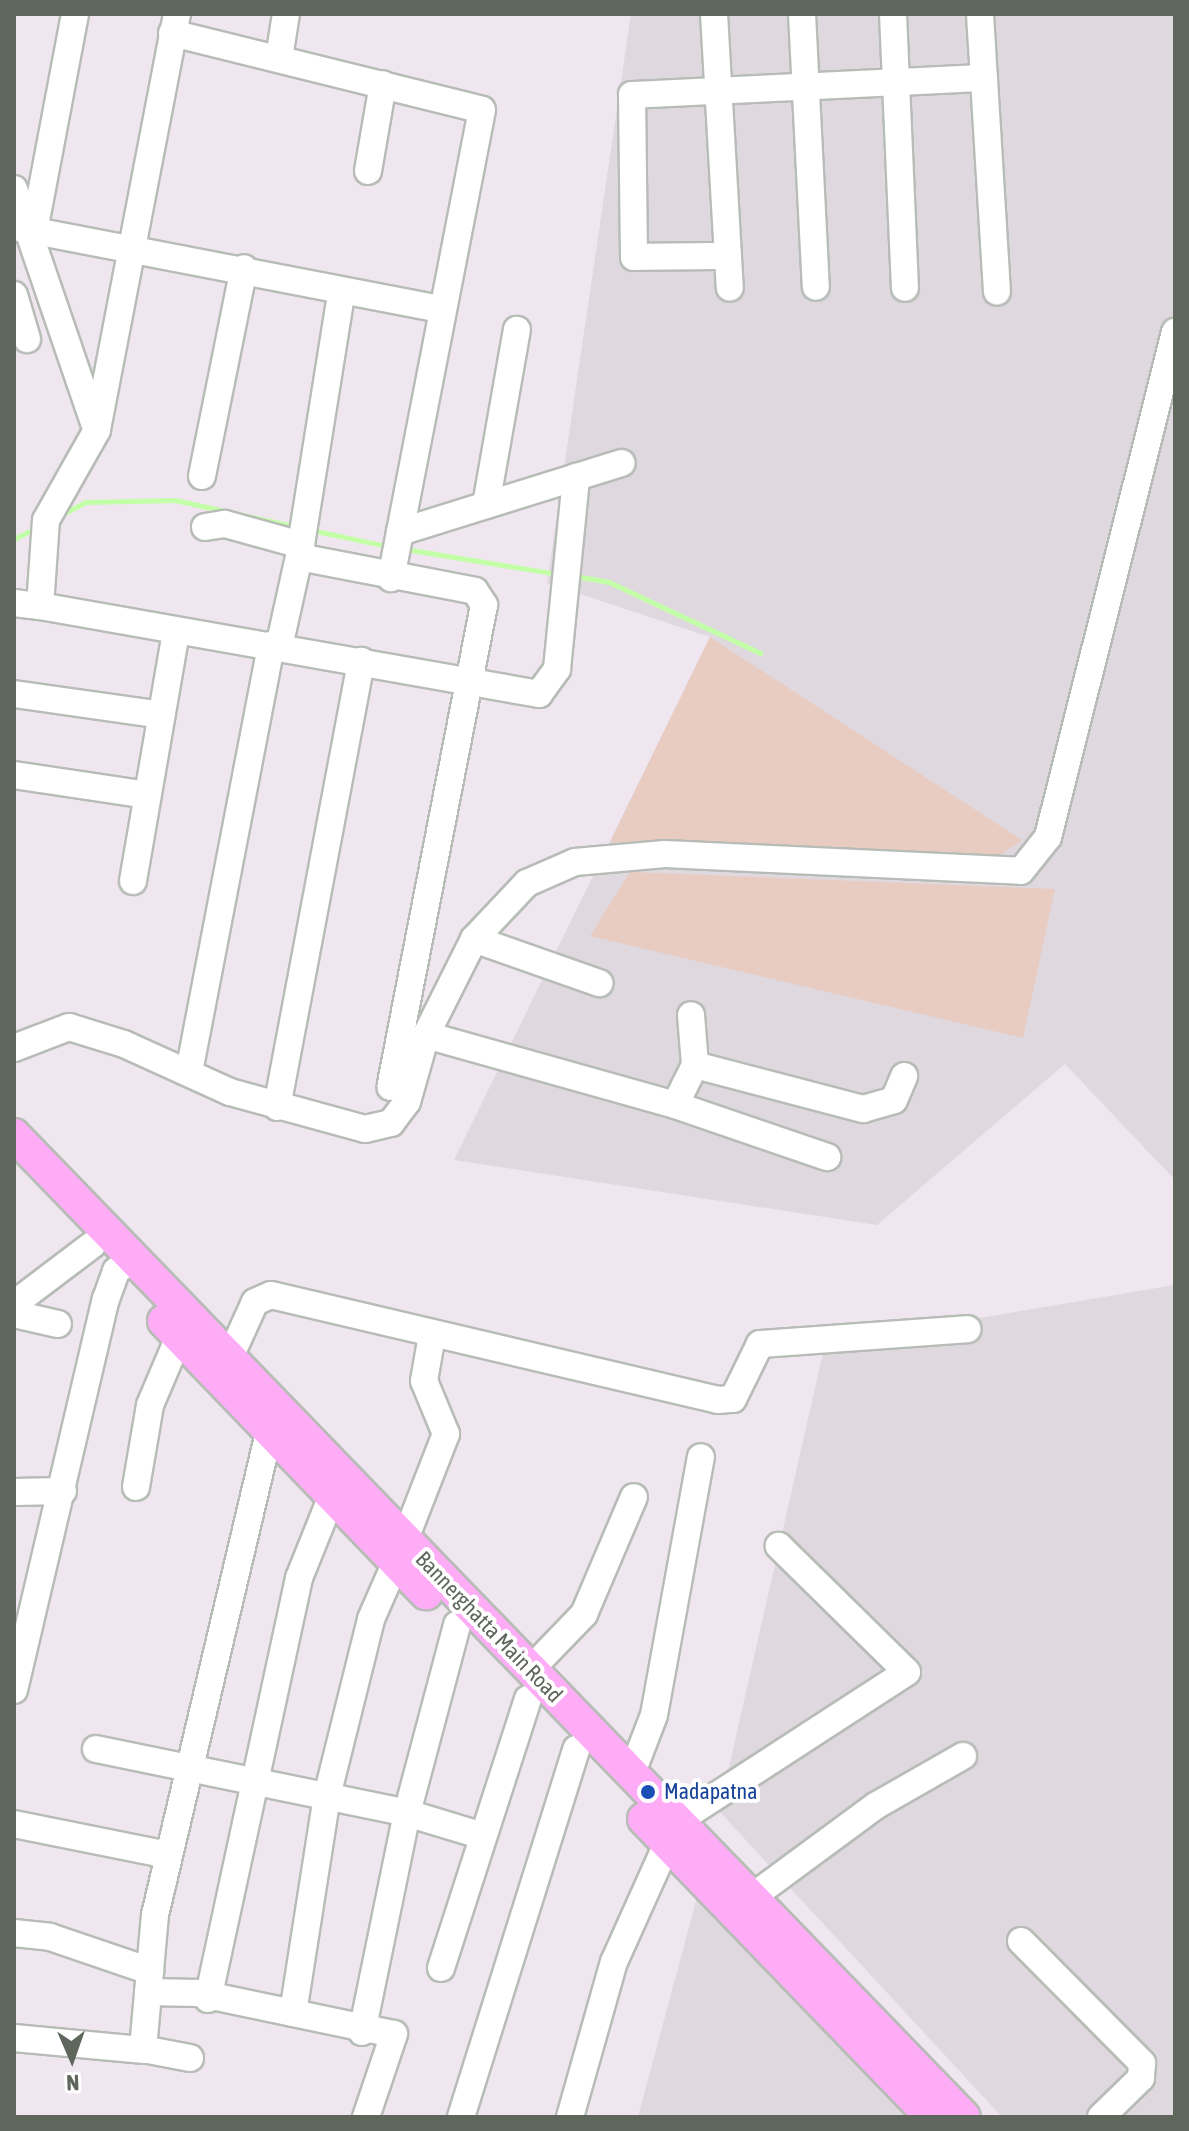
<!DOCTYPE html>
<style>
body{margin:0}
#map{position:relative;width:1189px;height:2131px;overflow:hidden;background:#f0e6f0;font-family:"Asap Condensed",sans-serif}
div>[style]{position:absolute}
.industrial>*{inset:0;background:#dfd8df}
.green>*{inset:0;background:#e8ccc2}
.stream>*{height:5px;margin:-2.5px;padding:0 2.5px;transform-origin:2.5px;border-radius:2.5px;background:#c2ffa7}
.roads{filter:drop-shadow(2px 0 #b7bdb6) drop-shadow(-2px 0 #b7bdb6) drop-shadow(0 2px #b7bdb6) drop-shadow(0 -2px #b7bdb6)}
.minor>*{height:26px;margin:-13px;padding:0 13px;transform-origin:13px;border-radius:13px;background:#fff}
.major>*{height:32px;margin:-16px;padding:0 16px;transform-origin:16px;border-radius:16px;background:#ffacf7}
.dots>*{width:22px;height:22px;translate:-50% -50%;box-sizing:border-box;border:4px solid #fff;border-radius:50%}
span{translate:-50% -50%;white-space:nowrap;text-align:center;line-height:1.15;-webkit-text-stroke:8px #fff;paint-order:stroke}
.street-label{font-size:22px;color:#5f675d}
.transit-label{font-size:22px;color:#164399}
.left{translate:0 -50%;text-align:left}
.frame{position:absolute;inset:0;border:16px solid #5f675d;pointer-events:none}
.north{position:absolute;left:32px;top:2019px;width:80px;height:80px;-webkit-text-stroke:6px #fff;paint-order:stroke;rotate:178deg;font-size:22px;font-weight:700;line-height:32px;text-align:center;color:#5f675d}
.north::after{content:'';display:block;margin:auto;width:28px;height:36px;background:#5f675d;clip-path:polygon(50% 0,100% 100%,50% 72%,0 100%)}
</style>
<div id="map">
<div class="industrial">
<div style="clip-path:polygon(631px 14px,1175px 14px,1175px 1180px,1065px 1064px,877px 1225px,454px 1160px,710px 637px,547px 583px)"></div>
<div style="clip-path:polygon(1175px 1285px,1175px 2117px,1002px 2117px,719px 1811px,825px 1344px)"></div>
<div style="clip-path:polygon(700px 1886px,923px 2117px,638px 2117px)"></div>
</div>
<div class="green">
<div style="clip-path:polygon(710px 637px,1022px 840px,990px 862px,610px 842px)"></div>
<div style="clip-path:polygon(630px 872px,1055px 889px,1023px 1038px,590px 936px)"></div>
</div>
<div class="stream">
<div style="left:61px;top:515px;width:27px;rotate:-28deg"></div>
<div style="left:85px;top:502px;width:90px;rotate:-1.3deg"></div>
<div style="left:175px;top:500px;width:125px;rotate:12.5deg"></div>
<div style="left:311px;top:530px;width:78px;rotate:11.9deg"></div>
<div style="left:14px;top:539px;width:27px;rotate:-27deg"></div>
<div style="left:405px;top:549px;width:154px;rotate:9.3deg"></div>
<div style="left:575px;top:576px;width:35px;rotate:10deg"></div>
<div style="left:609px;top:582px;width:167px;rotate:25.2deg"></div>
</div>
<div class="roads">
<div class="minor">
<div style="left:177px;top:14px;width:424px;rotate:100.9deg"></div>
<div style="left:97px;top:430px;width:103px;rotate:119.5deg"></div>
<div style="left:46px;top:520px;width:86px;rotate:94deg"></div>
<div style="left:40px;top:606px;width:507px;rotate:10deg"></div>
<div style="left:539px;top:694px;width:31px;rotate:-54deg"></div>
<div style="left:557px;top:669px;width:193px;rotate:-84.3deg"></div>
<div style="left:714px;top:14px;width:274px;rotate:86.7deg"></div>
<div style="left:802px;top:14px;width:273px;rotate:87.1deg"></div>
<div style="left:893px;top:14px;width:274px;rotate:87.5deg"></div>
<div style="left:980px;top:14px;width:278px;rotate:86.5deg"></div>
<div style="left:172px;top:33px;width:319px;rotate:13.9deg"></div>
<div style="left:482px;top:110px;width:477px;rotate:101deg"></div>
<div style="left:279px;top:58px;width:45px;rotate:-81deg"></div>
<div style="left:368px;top:171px;width:88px;rotate:-80.2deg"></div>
<div style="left:14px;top:189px;width:253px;rotate:71.1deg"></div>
<div style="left:14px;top:227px;width:433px;rotate:10.9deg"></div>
<div style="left:34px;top:231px;width:221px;rotate:-79.3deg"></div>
<div style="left:728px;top:256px;width:94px;rotate:179.4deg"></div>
<div style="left:634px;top:257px;width:162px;rotate:-90.7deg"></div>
<div style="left:632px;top:95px;width:352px;rotate:-2.8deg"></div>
<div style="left:14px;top:295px;width:46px;rotate:73.5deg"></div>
<div style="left:202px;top:476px;width:212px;rotate:-78.6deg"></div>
<div style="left:486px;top:505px;width:178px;rotate:-80deg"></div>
<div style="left:205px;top:527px;width:20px;rotate:-9deg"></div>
<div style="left:225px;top:524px;width:79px;rotate:15.4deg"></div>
<div style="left:400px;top:532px;width:232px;rotate:-17.3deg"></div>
<div style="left:299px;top:557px;width:270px;rotate:-80.9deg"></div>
<div style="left:14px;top:603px;width:26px;rotate:7deg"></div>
<div style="left:279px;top:647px;width:92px;rotate:-77.5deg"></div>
<div style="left:299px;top:557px;width:179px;rotate:10.9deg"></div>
<div style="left:475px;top:591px;width:17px;rotate:57deg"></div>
<div style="left:484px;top:605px;width:491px;rotate:101deg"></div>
<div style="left:14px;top:694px;width:149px;rotate:8.1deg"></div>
<div style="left:14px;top:775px;width:135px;rotate:8.5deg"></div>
<div style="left:133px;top:881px;width:252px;rotate:-80.2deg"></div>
<div style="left:474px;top:939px;width:133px;rotate:19.4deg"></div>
<div style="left:426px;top:1035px;width:259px;rotate:15.7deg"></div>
<div style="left:675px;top:1105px;width:45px;rotate:-63.4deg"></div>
<div style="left:695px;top:1065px;width:50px;rotate:-94.6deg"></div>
<div style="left:14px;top:1048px;width:59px;rotate:-20.9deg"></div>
<div style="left:69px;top:1027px;width:58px;rotate:17.2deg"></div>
<div style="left:124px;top:1044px;width:116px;rotate:24.4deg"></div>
<div style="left:230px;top:1092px;width:140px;rotate:15.3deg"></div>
<div style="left:365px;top:1129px;width:27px;rotate:-13deg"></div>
<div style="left:391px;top:1123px;width:26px;rotate:-53deg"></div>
<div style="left:407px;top:1102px;width:70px;rotate:-74.2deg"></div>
<div style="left:426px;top:1035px;width:107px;rotate:-63.4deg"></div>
<div style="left:474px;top:939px;width:77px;rotate:-46.6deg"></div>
<div style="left:527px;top:883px;width:52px;rotate:-23.6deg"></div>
<div style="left:575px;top:862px;width:90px;rotate:-5.1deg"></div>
<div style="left:665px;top:854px;width:356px;rotate:2.7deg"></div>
<div style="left:1021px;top:871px;width:43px;rotate:-51.5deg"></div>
<div style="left:1048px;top:837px;width:521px;rotate:-75.88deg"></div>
<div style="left:695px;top:1065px;width:174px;rotate:14.7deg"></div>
<div style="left:863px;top:1109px;width:32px;rotate:-16deg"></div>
<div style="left:894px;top:1100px;width:26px;rotate:-67deg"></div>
<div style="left:189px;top:1072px;width:435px;rotate:-79.1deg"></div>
<div style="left:675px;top:1105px;width:161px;rotate:18.9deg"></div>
<div style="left:277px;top:1107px;width:454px;rotate:-79.3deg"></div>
<div style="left:14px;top:1304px;width:98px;rotate:-37.1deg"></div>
<div style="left:14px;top:1314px;width:45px;rotate:12.8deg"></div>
<div style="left:230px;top:1357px;width:60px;rotate:-65.6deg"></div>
<div style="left:255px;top:1302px;width:17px;rotate:-24deg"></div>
<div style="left:271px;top:1295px;width:458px;rotate:13.2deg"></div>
<div style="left:717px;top:1400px;width:16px;rotate:-4deg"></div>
<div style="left:733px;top:1399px;width:61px;rotate:-63.9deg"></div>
<div style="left:760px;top:1344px;width:208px;rotate:-4.1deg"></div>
<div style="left:136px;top:1487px;width:83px;rotate:-80.3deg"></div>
<div style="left:150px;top:1405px;width:74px;rotate:-66.9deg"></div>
<div style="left:14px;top:1492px;width:49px;rotate:-1.2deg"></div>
<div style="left:405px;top:1539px;width:113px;rotate:-68.7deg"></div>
<div style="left:446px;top:1434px;width:57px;rotate:-112.5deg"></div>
<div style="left:424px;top:1381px;width:47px;rotate:-80.1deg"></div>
<div style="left:530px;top:1670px;width:78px;rotate:-46deg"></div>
<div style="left:584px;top:1614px;width:127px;rotate:-66.9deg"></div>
<div style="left:14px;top:1690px;width:402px;rotate:-76.8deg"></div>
<div style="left:106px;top:1299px;width:30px;rotate:-70deg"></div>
<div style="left:116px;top:1271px;width:21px;rotate:-37deg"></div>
<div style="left:96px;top:1749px;width:318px;rotate:11.6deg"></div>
<div style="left:407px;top:1813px;width:195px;rotate:-75.1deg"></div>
<div style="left:631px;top:1775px;width:64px;rotate:-69deg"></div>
<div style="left:654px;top:1715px;width:262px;rotate:-79.7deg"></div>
<div style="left:676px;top:1822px;width:275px;rotate:-33deg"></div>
<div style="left:907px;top:1672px;width:180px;rotate:-135.5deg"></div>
<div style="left:14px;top:1824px;width:157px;rotate:11.4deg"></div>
<div style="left:752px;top:1897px;width:155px;rotate:-36.4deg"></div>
<div style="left:877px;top:1805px;width:99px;rotate:-29.7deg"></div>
<div style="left:14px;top:1933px;width:36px;rotate:6deg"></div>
<div style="left:50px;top:1937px;width:106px;rotate:18.8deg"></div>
<div style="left:1021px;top:1941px;width:172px;rotate:45.2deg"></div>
<div style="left:1142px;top:2063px;width:15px;rotate:94deg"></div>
<div style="left:1141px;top:2078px;width:56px;rotate:135.7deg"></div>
<div style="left:441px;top:1968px;width:283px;rotate:-72.1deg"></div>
<div style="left:148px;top:1992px;width:49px;rotate:1.2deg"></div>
<div style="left:197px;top:1993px;width:201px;rotate:11.8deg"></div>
<div style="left:394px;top:2034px;width:88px;rotate:108.6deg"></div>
<div style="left:208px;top:1999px;width:431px;rotate:-77.8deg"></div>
<div style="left:299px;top:1578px;width:88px;rotate:-68.1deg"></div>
<div style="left:293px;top:2013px;width:220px;rotate:-81.1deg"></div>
<div style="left:327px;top:1796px;width:182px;rotate:-76deg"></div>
<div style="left:371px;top:1619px;width:62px;rotate:-66.3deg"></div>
<div style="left:362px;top:2032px;width:224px;rotate:-78.4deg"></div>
<div style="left:407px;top:1813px;width:79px;rotate:16.8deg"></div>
<div style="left:14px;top:2038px;width:131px;rotate:5.3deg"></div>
<div style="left:190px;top:2058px;width:48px;rotate:-169.2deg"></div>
<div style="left:143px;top:2049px;width:135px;rotate:-84.9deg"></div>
<div style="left:155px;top:1915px;width:496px;rotate:-76.7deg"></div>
<div style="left:461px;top:2117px;width:386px;rotate:-72.6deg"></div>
<div style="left:570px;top:2117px;width:161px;rotate:-74.2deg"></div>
<div style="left:614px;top:1962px;width:129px;rotate:-65.8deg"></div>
</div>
<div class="major">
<div style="left:14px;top:1135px;width:1366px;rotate:45.95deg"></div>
<div style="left:164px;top:1321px;width:378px;rotate:46.1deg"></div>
<div style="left:644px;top:1819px;width:414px;rotate:46deg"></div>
</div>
</div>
<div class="dots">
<div style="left:648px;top:1792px;background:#1a4fb4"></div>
</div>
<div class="street-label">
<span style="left:489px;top:1627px;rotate:46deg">Bannerghatta Main Road</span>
</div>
<div class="transit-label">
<span class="left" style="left:664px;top:1792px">Madapatna</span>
</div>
<div class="frame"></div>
<div class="north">N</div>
</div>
